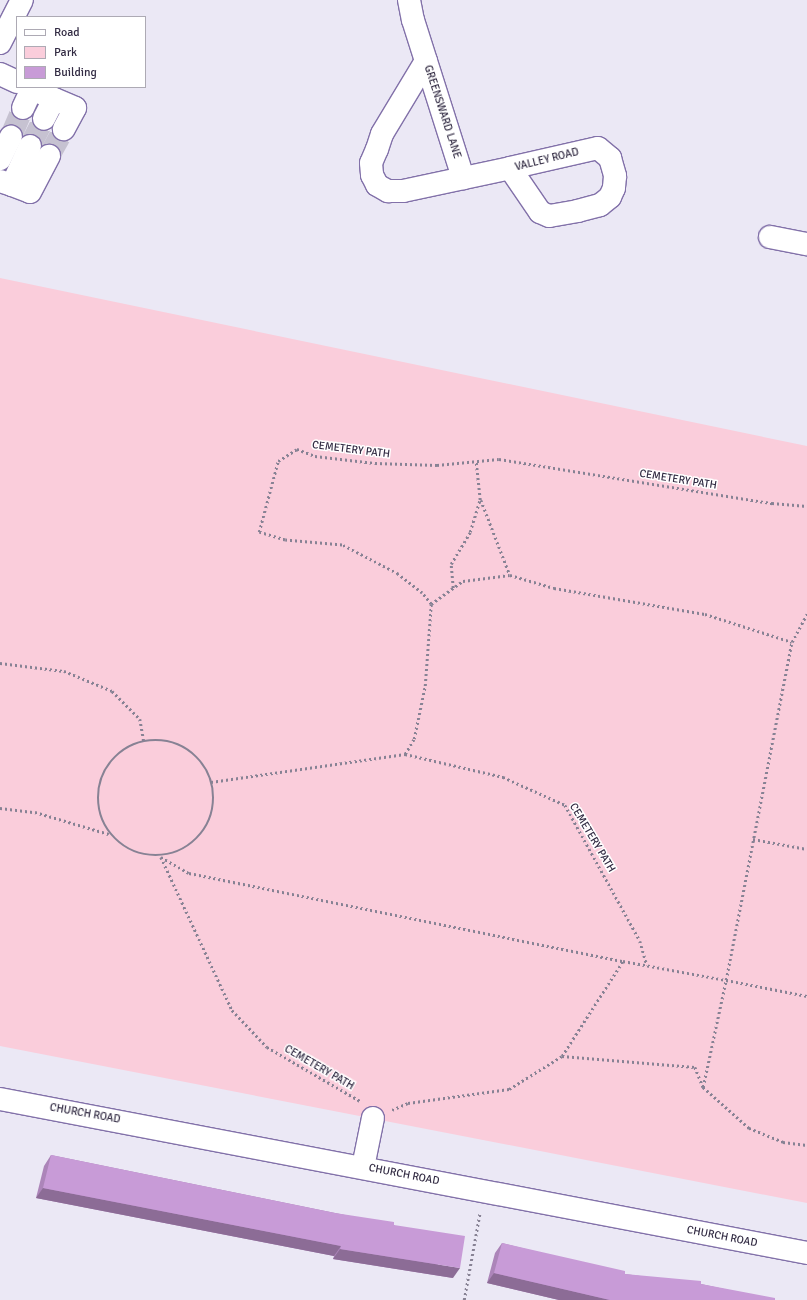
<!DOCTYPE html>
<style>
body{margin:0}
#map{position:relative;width:807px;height:1300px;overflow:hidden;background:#ebe8f5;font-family:Signika,sans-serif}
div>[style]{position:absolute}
.green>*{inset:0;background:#facddb}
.minor-tunnel>*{height:22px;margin-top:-11px;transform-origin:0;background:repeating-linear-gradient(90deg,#c6c2d1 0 22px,transparent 0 33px)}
.path>*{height:2.5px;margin-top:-1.25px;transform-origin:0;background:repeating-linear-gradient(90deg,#878294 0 2px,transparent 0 5px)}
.path>.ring{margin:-1.25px;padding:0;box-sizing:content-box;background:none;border:2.5px solid #878294;border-radius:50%}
.roads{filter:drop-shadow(1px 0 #8271a9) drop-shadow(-1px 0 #8271a9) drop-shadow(0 1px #8271a9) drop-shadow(0 -1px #8271a9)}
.minor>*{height:22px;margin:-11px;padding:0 11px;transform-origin:11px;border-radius:11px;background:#fff}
.major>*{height:22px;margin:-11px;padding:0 11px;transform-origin:11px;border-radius:11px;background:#fff}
.wall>*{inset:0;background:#ac85b9}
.shaded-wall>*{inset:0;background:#8c6c96}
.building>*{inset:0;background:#c89bd7}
span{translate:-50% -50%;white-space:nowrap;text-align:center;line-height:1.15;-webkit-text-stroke:3px #fff;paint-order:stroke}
.street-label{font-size:11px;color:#322b43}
.legend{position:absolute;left:16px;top:16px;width:130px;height:72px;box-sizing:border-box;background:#fff;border:1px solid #adaab4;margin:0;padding:5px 7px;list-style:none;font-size:12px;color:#322b43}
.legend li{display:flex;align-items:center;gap:8px;height:20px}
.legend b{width:20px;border:1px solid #adaab4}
</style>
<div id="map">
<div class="green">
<div style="clip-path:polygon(0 278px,807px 446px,807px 1203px,0 1046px)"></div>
</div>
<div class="minor-tunnel">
<div style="left:11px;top:136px;width:30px;rotate:-67deg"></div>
<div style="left:30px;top:146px;width:30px;rotate:-63deg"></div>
<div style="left:49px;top:156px;width:31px;rotate:-61deg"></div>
</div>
<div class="path">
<div style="left:481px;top:500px;width:80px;rotate:68.9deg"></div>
<div style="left:453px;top:588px;width:24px;rotate:-95deg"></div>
<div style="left:451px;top:564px;width:37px;rotate:-59deg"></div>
<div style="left:470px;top:532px;width:34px;rotate:-73deg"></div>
<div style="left:480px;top:500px;width:39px;rotate:-96deg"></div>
<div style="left:431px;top:604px;width:39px;rotate:-36deg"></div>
<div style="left:463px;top:581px;width:47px;rotate:-7.3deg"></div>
<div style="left:510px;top:575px;width:46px;rotate:16.5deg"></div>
<div style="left:554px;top:588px;width:153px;rotate:9.8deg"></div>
<div style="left:705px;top:614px;width:91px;rotate:17.8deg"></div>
<div style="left:792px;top:642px;width:32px;rotate:-62deg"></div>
<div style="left:0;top:663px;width:64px;rotate:7.1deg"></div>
<div style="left:64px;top:671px;width:52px;rotate:22.6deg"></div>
<div style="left:112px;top:691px;width:40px;rotate:45deg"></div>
<div style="left:140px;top:719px;width:22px;rotate:80deg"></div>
<div class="ring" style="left:98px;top:740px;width:113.5px;height:113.5px"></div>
<div style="left:405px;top:754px;width:101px;rotate:13.2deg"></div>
<div style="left:503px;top:777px;width:68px;rotate:24.3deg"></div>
<div style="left:565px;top:805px;width:155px;rotate:61.1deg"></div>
<div style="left:640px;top:941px;width:25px;rotate:74deg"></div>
<div style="left:211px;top:782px;width:196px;rotate:-8.2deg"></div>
<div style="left:405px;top:754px;width:17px;rotate:-59deg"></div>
<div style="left:414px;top:739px;width:54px;rotate:-78.3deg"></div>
<div style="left:425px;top:686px;width:82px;rotate:-85.8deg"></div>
<div style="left:431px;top:604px;width:14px;rotate:-129deg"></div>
<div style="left:422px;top:593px;width:31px;rotate:-142deg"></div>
<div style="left:398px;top:574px;width:63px;rotate:-152.6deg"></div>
<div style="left:342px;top:545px;width:57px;rotate:-175deg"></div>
<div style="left:285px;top:540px;width:27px;rotate:-163deg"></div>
<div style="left:259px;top:532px;width:73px;rotate:-75deg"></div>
<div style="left:278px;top:461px;width:22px;rotate:-32deg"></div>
<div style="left:297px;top:449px;width:19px;rotate:21deg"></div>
<div style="left:315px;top:456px;width:60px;rotate:6.7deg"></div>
<div style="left:375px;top:463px;width:62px;rotate:1.8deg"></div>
<div style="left:437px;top:465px;width:62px;rotate:-5.5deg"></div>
<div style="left:499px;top:459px;width:277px;rotate:9.2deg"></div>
<div style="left:772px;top:503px;width:35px;rotate:5deg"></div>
<div style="left:0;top:808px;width:35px;rotate:7deg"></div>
<div style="left:35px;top:812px;width:77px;rotate:16.6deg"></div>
<div style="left:753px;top:839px;width:55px;rotate:10.5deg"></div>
<div style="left:161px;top:857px;width:169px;rotate:65.1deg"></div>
<div style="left:232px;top:1010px;width:51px;rotate:46.6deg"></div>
<div style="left:267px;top:1047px;width:108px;rotate:30.1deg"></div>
<div style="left:161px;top:857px;width:32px;rotate:30deg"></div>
<div style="left:189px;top:873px;width:443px;rotate:11.5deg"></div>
<div style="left:562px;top:1056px;width:113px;rotate:-57.3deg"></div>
<div style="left:623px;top:961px;width:105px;rotate:10.5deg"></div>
<div style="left:726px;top:980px;width:344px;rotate:-79deg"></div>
<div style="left:703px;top:1087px;width:109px;rotate:-77.9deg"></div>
<div style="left:726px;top:980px;width:83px;rotate:11.2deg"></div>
<div style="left:392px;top:1110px;width:17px;rotate:-24deg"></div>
<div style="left:408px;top:1103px;width:102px;rotate:-7.9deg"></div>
<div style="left:509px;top:1089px;width:62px;rotate:-31.9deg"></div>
<div style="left:562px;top:1056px;width:133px;rotate:4.7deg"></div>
<div style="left:695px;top:1067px;width:22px;rotate:68deg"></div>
<div style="left:703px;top:1087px;width:62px;rotate:41.7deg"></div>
<div style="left:749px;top:1128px;width:37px;rotate:22deg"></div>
<div style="left:783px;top:1142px;width:24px;rotate:7deg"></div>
<div style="left:464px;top:1300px;width:89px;rotate:-79.7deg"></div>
</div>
<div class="roads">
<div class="minor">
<div style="left:409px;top:0;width:20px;rotate:79deg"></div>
<div style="left:413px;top:20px;width:166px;rotate:72.4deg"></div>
<div style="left:426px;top:61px;width:85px;rotate:121.1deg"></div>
<div style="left:382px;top:134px;width:16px;rotate:108deg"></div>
<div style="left:377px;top:149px;width:15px;rotate:113deg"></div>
<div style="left:371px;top:163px;width:12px;rotate:85deg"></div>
<div style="left:372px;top:175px;width:11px;rotate:63deg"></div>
<div style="left:377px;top:185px;width:13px;rotate:29deg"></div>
<div style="left:388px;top:191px;width:15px"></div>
<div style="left:403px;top:191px;width:109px;rotate:-12.1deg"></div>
<div style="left:0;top:74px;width:19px;rotate:25deg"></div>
<div style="left:29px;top:87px;width:28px;rotate:26deg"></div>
<div style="left:54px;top:99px;width:22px;rotate:117deg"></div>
<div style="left:54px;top:99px;width:23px;rotate:23deg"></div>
<div style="left:75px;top:108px;width:24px;rotate:118deg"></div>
<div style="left:23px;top:108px;width:21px;rotate:-65deg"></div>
<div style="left:598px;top:148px;width:16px;rotate:40deg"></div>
<div style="left:610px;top:158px;width:19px;rotate:74deg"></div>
<div style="left:615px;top:176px;width:12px;rotate:95deg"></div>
<div style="left:614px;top:188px;width:10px;rotate:114deg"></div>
<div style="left:610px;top:197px;width:13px;rotate:141deg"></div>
<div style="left:600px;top:205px;width:23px;rotate:165deg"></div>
<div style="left:578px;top:211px;width:29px;rotate:170deg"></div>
<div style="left:549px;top:216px;width:10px;rotate:-156deg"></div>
<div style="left:540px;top:212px;width:53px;rotate:-124.3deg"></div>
<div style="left:510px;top:168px;width:90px;rotate:-12.8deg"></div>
<div style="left:0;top:159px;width:25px;rotate:-64deg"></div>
<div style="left:0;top:181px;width:13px;rotate:18deg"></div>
<div style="left:12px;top:185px;width:43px;rotate:-65.2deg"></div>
<div style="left:12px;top:185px;width:19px;rotate:21deg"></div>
<div style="left:30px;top:192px;width:41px;rotate:-62.2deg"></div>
<div style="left:770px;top:237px;width:38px;rotate:11deg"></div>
<div style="left:363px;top:1167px;width:50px;rotate:-78.5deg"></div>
</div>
<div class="major">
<div style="left:0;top:43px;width:48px;rotate:-62.9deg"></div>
<div style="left:0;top:1099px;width:822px;rotate:10.8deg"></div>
</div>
</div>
<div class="wall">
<div style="clip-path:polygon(51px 1155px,394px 1225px,453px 1278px,333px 1259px,334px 1256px,36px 1198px,44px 1166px)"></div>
<div style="clip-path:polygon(502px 1243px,625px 1274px,701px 1284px,775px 1300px,559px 1300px,487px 1283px,495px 1253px)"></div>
</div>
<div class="shaded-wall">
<div style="clip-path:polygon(43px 1188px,341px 1246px,334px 1256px,36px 1198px)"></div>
<div style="clip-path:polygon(340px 1249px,460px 1268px,453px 1278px,333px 1259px)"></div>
<div style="clip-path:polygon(494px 1273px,610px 1300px,559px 1300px,487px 1283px)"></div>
</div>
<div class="building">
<div style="clip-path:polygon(51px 1155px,335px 1213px,394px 1222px,394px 1225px,465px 1236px,460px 1268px,340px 1249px,341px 1246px,43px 1188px)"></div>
<div style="clip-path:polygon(502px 1243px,625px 1271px,625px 1274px,701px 1281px,701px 1284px,775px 1298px,775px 1300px,610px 1300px,494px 1273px)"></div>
</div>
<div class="street-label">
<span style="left:442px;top:112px;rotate:72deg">GREENSWARD LANE</span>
<span style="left:547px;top:160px;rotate:-14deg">VALLEY ROAD</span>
<span style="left:351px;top:450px;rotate:7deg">CEMETERY PATH</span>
<span style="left:678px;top:480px;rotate:9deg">CEMETERY PATH</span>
<span style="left:592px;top:838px;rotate:59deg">CEMETERY PATH</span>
<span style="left:319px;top:1068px;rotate:30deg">CEMETERY PATH</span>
<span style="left:85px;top:1114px;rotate:10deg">CHURCH ROAD</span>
<span style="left:404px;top:1175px;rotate:11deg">CHURCH ROAD</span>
<span style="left:722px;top:1237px;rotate:11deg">CHURCH ROAD</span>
</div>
<ul class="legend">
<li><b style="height:5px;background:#fff"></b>Road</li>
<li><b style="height:11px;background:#facddb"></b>Park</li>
<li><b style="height:11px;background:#c89bd7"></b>Building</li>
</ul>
</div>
